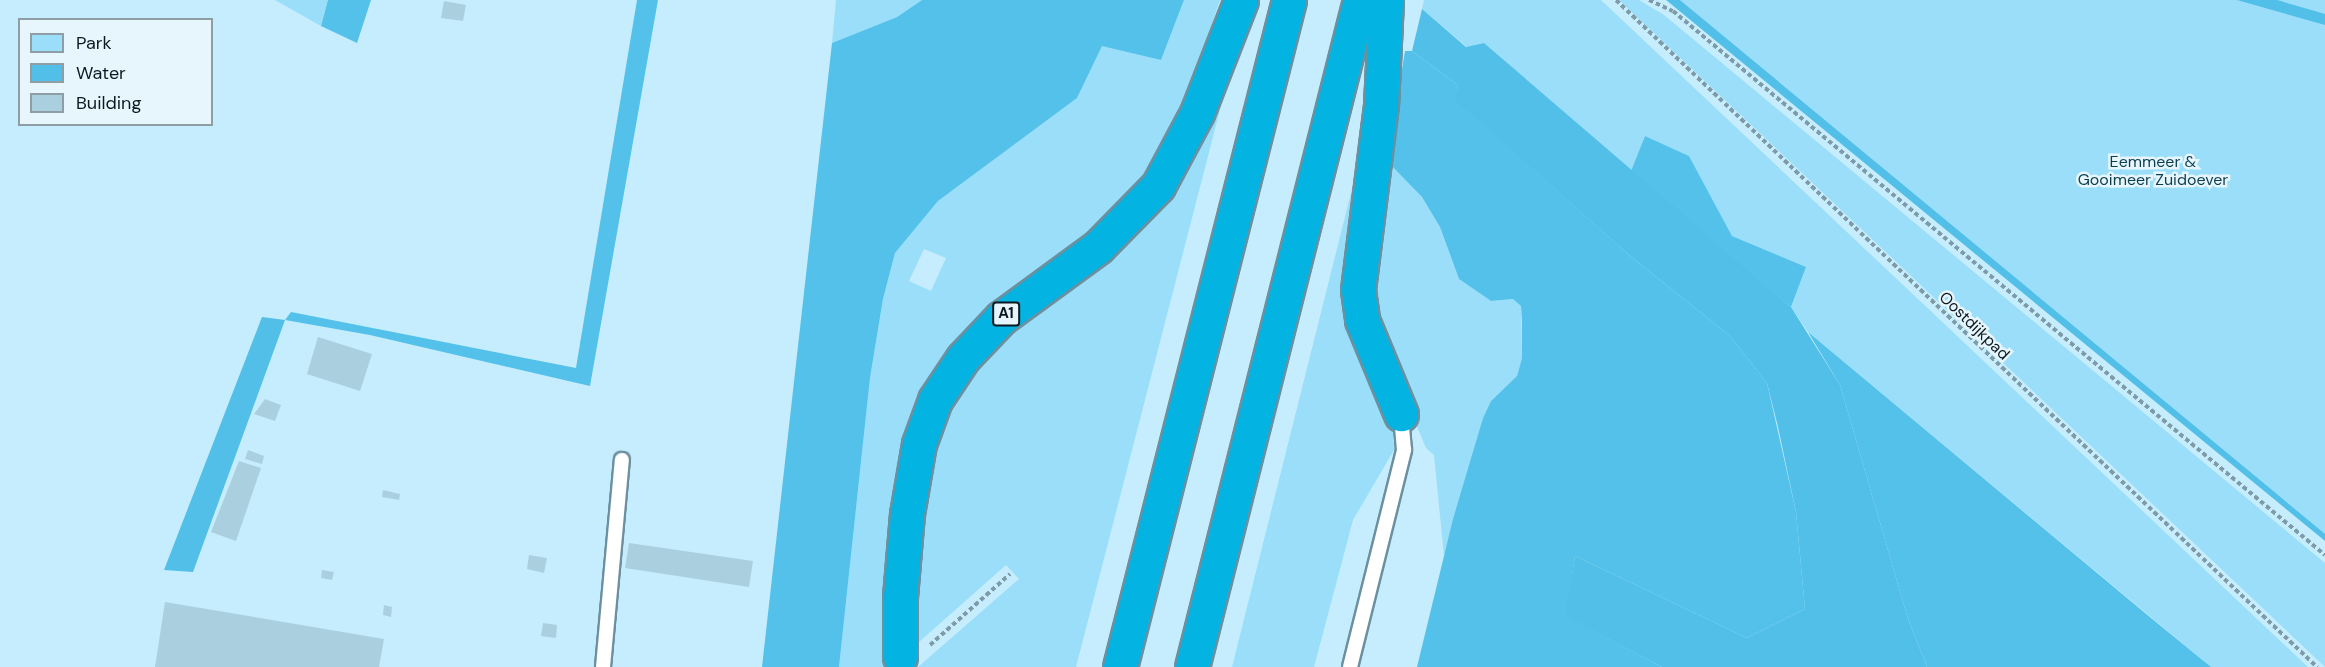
<!DOCTYPE html>
<style>
body{margin:0}
#map{position:relative;width:2325px;height:667px;overflow:hidden;background:#c6edfd;font-family:"DM Sans",sans-serif}
div>[style]{position:absolute}
.green>*{inset:0;background:#9adefa}
.forest>*{inset:0;background:#53c1ea}
.water>*{inset:0;background:#51bfe8}
.building>*{inset:0;background:#aad0e0}
.path>*{height:4px;margin-top:-2px;transform-origin:0;background:repeating-linear-gradient(90deg,#7e9ba7 0 4.5px,transparent 0 7.5px)}
.roads{filter:drop-shadow(2px 0 #6c909f) drop-shadow(-2px 0 #6c909f) drop-shadow(0 2px #6c909f) drop-shadow(0 -2px #6c909f)}
.service>*{height:14px;margin:-7px;padding:0 7px;transform-origin:7px;border-radius:7px;background:#fff}
.motorway>*{height:33px;margin:-16.5px;padding:0 16.5px;transform-origin:16.5px;border-radius:16.5px;background:#03b3e2}
span{translate:-50% -50%;white-space:nowrap;text-align:center;line-height:1.15;-webkit-text-stroke:5px #e7f6fd;paint-order:stroke}
.shield-label span{padding:2px 4px;background:#e7f6fd;border:2px solid;border-radius:4px;-webkit-text-stroke-width:0}
.shield-label{font-size:15px;color:#0c1a20;font-weight:700}
.park-label{font-size:16px;color:#0d3e4f}
.street-label{font-size:16px;color:#0c1a20}
.legend{position:absolute;left:18px;top:18px;width:195px;height:108px;box-sizing:border-box;background:#e7f6fd;border:2px solid #8f9ea5;margin:0;padding:8px 10px;list-style:none;font-size:18px;color:#0c1a20}
.legend li{display:flex;align-items:center;gap:12px;height:30px}
.legend b{width:30px;border:2px solid #8f9ea5}
</style>
<div id="map">
<div class="green">
<div style="clip-path:polygon(275px 0,328px 0,321px 26px)"></div>
<div style="clip-path:polygon(836px 0,922px 0,897px 17px,832px 43px)"></div>
<div style="clip-path:polygon(evenodd,1184px 0,1220px 0,1184px 104px,1150px 172px,1122px 205px,955px 348px,888px 667px,839px 667px,870px 378px,883px 299px,895px 253px,938px 201px,1077px 98px,1102px 45px,1161px 60px,1184px 0,924px 249px,946px 258px,931px 291px,909px 281px,924px 249px)"></div>
<div style="clip-path:polygon(1424px 0,1601px 0,2308px 667px,2211px 667px,1808px 332px,1791px 307px,1806px 267px,1732px 236px,1689px 156px,1645px 136px,1631px 171px,1484px 43px,1467px 47px,1422px 9px)"></div>
<div style="clip-path:polygon(1619px 0,1639px 0,1664px 15px,2325px 563px,2325px 667px)"></div>
<div style="clip-path:polygon(1680px 0,2325px 0,2325px 536px,1951px 225px)"></div>
<div style="clip-path:polygon(1238px 40px,1076px 667px,918px 667px,1019px 579px,1006px 565px,910px 650px,930px 440px,979px 353px,1095px 262px)"></div>
<div style="clip-path:polygon(1387px 161px,1422px 197px,1440px 227px,1459px 279px,1491px 301px,1513px 299px,1521px 306px,1522px 358px,1517px 376px,1491px 401px,1483px 418px,1444px 556px,1434px 455px,1426px 448px,1379px 336px,1369px 299px)"></div>
<div style="clip-path:polygon(1357px 169px,1348px 282px,1393px 419px,1394px 450px,1353px 520px,1314px 667px,1232px 667px)"></div>
</div>
<div class="forest">
<div style="clip-path:polygon(328px 0,371px 0,357px 43px,321px 26px)"></div>
<div style="clip-path:polygon(637px 0,658px 0,590px 386px,370px 335px,285px 320px,291px 312px,576px 368px)"></div>
<div style="clip-path:polygon(922px 0,1184px 0,1161px 60px,1102px 46px,1077px 98px,938px 201px,895px 253px,883px 299px,870px 378px,839px 667px,762px 667px,832px 43px,897px 17px)"></div>
<div style="clip-path:polygon(1405px 51px,1412px 51px,1458px 85px,1456px 100px,1629px 255px,1730px 336px,1767px 383px,1796px 512px,1805px 609px,1747px 638px,1575px 556px,1566px 616px,1662px 667px,1417px 667px,1453px 519px,1483px 418px,1491px 401px,1517px 376px,1522px 358px,1522px 321px,1521px 306px,1513px 299px,1491px 301px,1459px 279px,1440px 227px,1422px 197px,1387px 161px)"></div>
<div style="clip-path:polygon(1645px 136px,1689px 156px,1732px 236px,1806px 267px,1791px 307px,1631px 171px)"></div>
<div style="clip-path:polygon(1808px 332px,2151px 618px,2211px 667px,1927px 667px,1908px 619px,1840px 385px)"></div>
</div>
<div class="water">
<div style="clip-path:polygon(1666px 0,1680px 0,2325px 534px,2325px 541px)"></div>
<div style="clip-path:polygon(2237px 0,2277px 0,2325px 14px,2325px 25px)"></div>
<div style="clip-path:polygon(1422px 9px,1466px 47px,1484px 43px,1791px 307px,1840px 385px,1908px 619px,1927px 667px,1662px 667px,1565px 616px,1575px 556px,1747px 638px,1805px 609px,1796px 512px,1778px 427px,1767px 383px,1730px 336px,1629px 255px,1455px 100px,1458px 85px,1412px 51px)"></div>
<div style="clip-path:polygon(262px 317px,285px 320px,193px 572px,164px 570px)"></div>
</div>
<div class="building">
<div style="clip-path:polygon(444px 1px,466px 5px,463px 21px,441px 18px)"></div>
<div style="clip-path:polygon(318px 337px,372px 354px,360px 391px,307px 374px)"></div>
<div style="clip-path:polygon(265px 399px,281px 405px,275px 421px,254px 414px)"></div>
<div style="clip-path:polygon(248px 450px,264px 456px,262px 464px,245px 459px)"></div>
<div style="clip-path:polygon(239px 461px,261px 468px,236px 541px,211px 532px)"></div>
<div style="clip-path:polygon(383px 490px,400px 494px,399px 500px,382px 497px)"></div>
<div style="clip-path:polygon(629px 543px,753px 561px,749px 587px,625px 568px)"></div>
<div style="clip-path:polygon(529px 555px,547px 558px,544px 573px,527px 569px)"></div>
<div style="clip-path:polygon(322px 570px,334px 572px,332px 580px,321px 578px)"></div>
<div style="clip-path:polygon(165px 602px,384px 639px,379px 667px,155px 667px)"></div>
<div style="clip-path:polygon(384px 605px,392px 607px,391px 617px,383px 615px)"></div>
<div style="clip-path:polygon(543px 623px,557px 625px,556px 638px,541px 636px)"></div>
</div>
<div class="path">
<div style="left:1616px;top:0;width:968px;rotate:43.58deg"></div>
<div style="left:1649px;top:0;width:26px;rotate:25deg"></div>
<div style="left:1673px;top:11px;width:849px;rotate:39.84deg"></div>
<div style="left:930px;top:645px;width:107px;rotate:-41.6deg"></div>
</div>
<div class="roads">
<div class="service">
<div style="left:603px;top:667px;width:208px;rotate:-84.8deg"></div>
<div style="left:1350px;top:667px;width:224px;rotate:-76deg"></div>
<div style="left:1404px;top:450px;width:36px;rotate:-95deg"></div>
</div>
<div class="motorway">
<div style="left:1386px;top:0;width:105px;rotate:92.7deg"></div>
<div style="left:1381px;top:105px;width:186px;rotate:97.1deg"></div>
<div style="left:1358px;top:290px;width:30px;rotate:82deg"></div>
<div style="left:1362px;top:320px;width:102px;rotate:67.5deg"></div>
<div style="left:900px;top:657px;width:60px;rotate:-90deg"></div>
<div style="left:900px;top:597px;width:83px;rotate:-85.2deg"></div>
<div style="left:907px;top:514px;width:71px;rotate:-80.3deg"></div>
<div style="left:919px;top:444px;width:47px;rotate:-70deg"></div>
<div style="left:935px;top:400px;width:50px;rotate:-56.3deg"></div>
<div style="left:963px;top:358px;width:55px;rotate:-46.5deg"></div>
<div style="left:1001px;top:318px;width:120px;rotate:-36.2deg"></div>
<div style="left:1098px;top:247px;width:86px;rotate:-45.5deg"></div>
<div style="left:1158px;top:186px;width:83px;rotate:-61.9deg"></div>
<div style="left:1197px;top:113px;width:121px;rotate:-68.7deg"></div>
<div style="left:1120px;top:667px;width:688px;rotate:-75.78deg"></div>
<div style="left:1192px;top:667px;width:688px;rotate:-75.86deg"></div>
</div>
</div>
<div class="shield-label">
<span style="left:1006px;top:314px">A1</span>
</div>
<div class="park-label">
<span style="left:2153px;top:171px">Eemmeer &amp;<br>Gooimeer Zuidoever</span>
</div>
<div class="street-label">
<span style="left:1974px;top:326px;rotate:44deg">Oostdijkpad</span>
</div>
<ul class="legend">
<li><b style="height:16px;background:#9adefa"></b>Park</li>
<li><b style="height:16px;background:#51bfe8"></b>Water</li>
<li><b style="height:16px;background:#aad0e0"></b>Building</li>
</ul>
</div>
